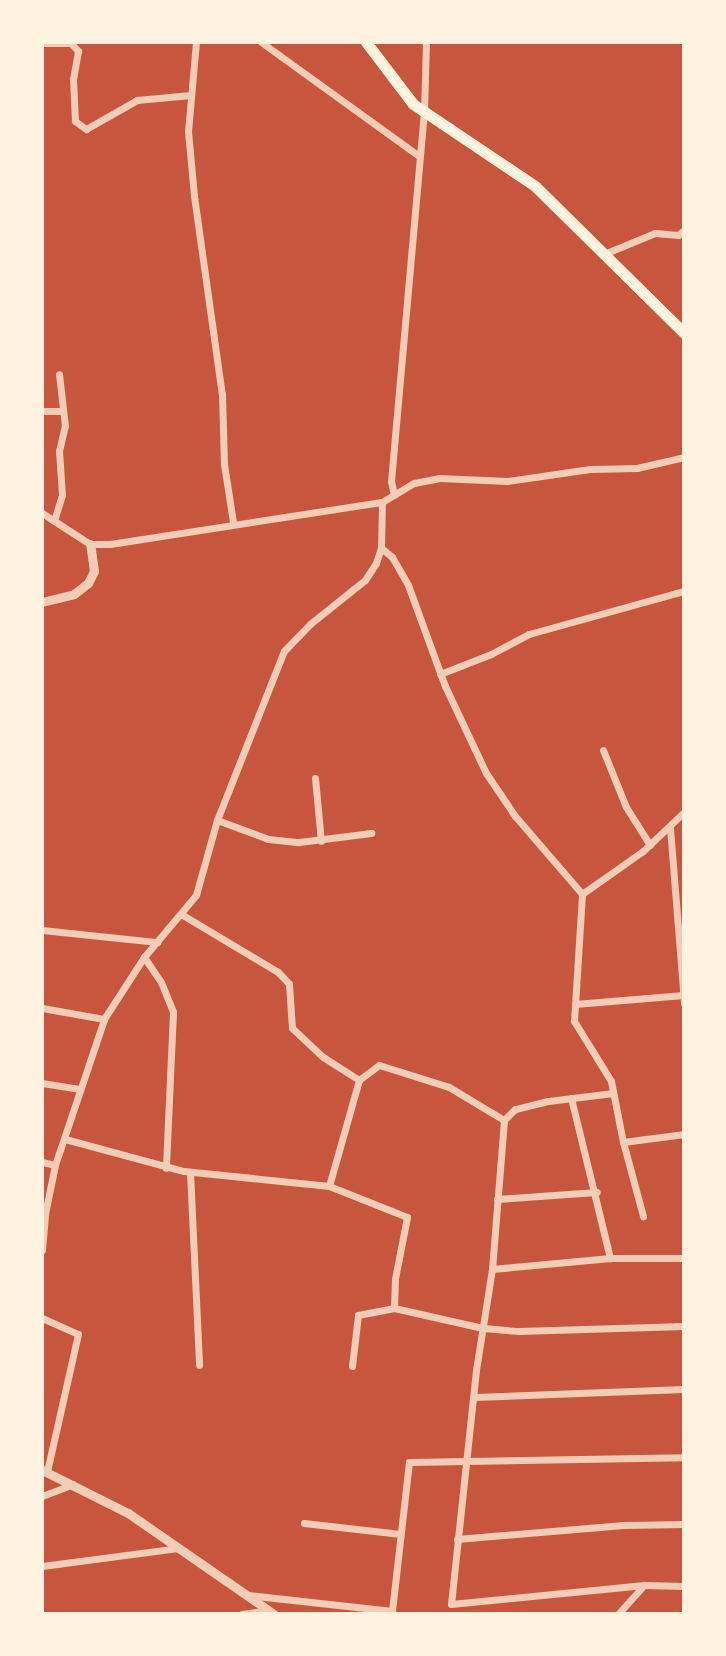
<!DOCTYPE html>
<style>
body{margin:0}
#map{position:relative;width:726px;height:1656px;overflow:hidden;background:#c8553d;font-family:Overpass,sans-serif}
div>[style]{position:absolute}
.minor>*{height:7px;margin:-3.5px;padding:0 3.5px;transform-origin:3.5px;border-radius:3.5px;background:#f1ccb7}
.tertiary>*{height:9px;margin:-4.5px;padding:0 4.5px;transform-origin:4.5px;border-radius:4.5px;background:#f1ccb7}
.primary>*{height:11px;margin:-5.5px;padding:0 5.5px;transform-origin:5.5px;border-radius:5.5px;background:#fff3e0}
span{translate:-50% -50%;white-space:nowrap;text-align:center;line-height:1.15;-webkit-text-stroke:8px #fff3e0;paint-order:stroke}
.frame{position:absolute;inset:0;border:44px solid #fff3e0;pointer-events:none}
</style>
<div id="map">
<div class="minor">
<div style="left:196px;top:42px;width:89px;rotate:95.1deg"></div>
<div style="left:188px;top:131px;width:65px;rotate:84.7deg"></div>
<div style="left:194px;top:196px;width:200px;rotate:82deg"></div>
<div style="left:222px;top:394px;width:70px;rotate:88.4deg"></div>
<div style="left:224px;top:464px;width:59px;rotate:81.2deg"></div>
<div style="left:261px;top:42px;width:195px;rotate:35.8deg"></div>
<div style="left:42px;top:43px;width:29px"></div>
<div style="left:71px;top:43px;width:11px;rotate:49deg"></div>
<div style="left:78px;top:51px;width:28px;rotate:100deg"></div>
<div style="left:73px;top:79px;width:42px;rotate:87.3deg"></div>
<div style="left:75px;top:121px;width:14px;rotate:36deg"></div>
<div style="left:86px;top:129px;width:59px;rotate:-29.6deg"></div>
<div style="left:137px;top:100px;width:54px;rotate:-5.3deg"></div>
<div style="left:604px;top:254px;width:55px;rotate:-22.4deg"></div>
<div style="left:655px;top:233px;width:23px;rotate:5deg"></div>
<div style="left:678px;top:235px;width:8px;rotate:-40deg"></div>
<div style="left:42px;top:411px;width:21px"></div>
<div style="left:394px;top:495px;width:14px;rotate:-102deg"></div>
<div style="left:391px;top:481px;width:369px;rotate:-84.9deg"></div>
<div style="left:424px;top:113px;width:71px;rotate:-88.4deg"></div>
<div style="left:42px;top:513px;width:57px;rotate:32.9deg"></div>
<div style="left:90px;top:544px;width:20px"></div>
<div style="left:110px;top:544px;width:275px;rotate:-8.8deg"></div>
<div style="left:382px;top:502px;width:37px;rotate:-31deg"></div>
<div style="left:414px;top:483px;width:25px;rotate:-11deg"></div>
<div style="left:439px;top:478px;width:68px;rotate:2.5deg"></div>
<div style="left:507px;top:481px;width:84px;rotate:-8.2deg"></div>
<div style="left:590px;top:469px;width:47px;rotate:-1.2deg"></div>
<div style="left:637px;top:468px;width:48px;rotate:-13.2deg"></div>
<div style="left:54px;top:521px;width:27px;rotate:-73deg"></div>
<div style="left:62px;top:495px;width:44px;rotate:-93.9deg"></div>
<div style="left:59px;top:451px;width:26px;rotate:-77deg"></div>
<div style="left:65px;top:426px;width:52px;rotate:-96.6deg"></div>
<div style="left:381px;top:548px;width:14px;rotate:39deg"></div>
<div style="left:392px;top:557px;width:32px;rotate:60deg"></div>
<div style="left:408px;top:585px;width:108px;rotate:69.9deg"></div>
<div style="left:445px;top:686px;width:96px;rotate:64.8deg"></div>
<div style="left:486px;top:773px;width:52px;rotate:56deg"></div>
<div style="left:515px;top:816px;width:103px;rotate:49.3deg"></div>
<div style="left:440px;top:674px;width:55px;rotate:-21.4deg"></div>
<div style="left:491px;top:654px;width:43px;rotate:-27.8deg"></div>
<div style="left:529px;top:634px;width:161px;rotate:-15.5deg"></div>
<div style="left:603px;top:750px;width:61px;rotate:68deg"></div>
<div style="left:626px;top:807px;width:45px;rotate:57.7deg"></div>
<div style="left:315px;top:778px;width:63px;rotate:84.6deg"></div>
<div style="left:684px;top:812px;width:57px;rotate:136.4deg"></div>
<div style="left:643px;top:851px;width:75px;rotate:144.8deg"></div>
<div style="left:582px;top:894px;width:127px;rotate:93.6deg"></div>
<div style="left:574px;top:1021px;width:70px;rotate:58.3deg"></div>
<div style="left:611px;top:1081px;width:62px;rotate:78.9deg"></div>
<div style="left:623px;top:1142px;width:62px;rotate:-7.5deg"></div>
<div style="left:217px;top:820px;width:54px;rotate:20.4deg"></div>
<div style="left:268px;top:839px;width:31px;rotate:6deg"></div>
<div style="left:299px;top:842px;width:73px;rotate:-7.1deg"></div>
<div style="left:670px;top:828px;width:176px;rotate:85.4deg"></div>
<div style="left:181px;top:914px;width:113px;rotate:30.9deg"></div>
<div style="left:278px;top:972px;width:16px;rotate:47deg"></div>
<div style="left:289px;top:984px;width:44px;rotate:86.1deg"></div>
<div style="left:292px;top:1028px;width:42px;rotate:43.1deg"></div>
<div style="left:323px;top:1057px;width:43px;rotate:32.6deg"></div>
<div style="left:42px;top:930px;width:116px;rotate:6deg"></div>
<div style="left:144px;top:957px;width:30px;rotate:56deg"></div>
<div style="left:161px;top:982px;width:32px;rotate:68deg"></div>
<div style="left:173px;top:1012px;width:156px;rotate:92.6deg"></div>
<div style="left:575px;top:1004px;width:109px;rotate:-4.7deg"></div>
<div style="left:42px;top:1008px;width:63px;rotate:10.1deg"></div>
<div style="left:42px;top:1083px;width:39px;rotate:9deg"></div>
<div style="left:613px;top:1093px;width:65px;rotate:173deg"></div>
<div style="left:548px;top:1101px;width:34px;rotate:166deg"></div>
<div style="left:515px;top:1109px;width:16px;rotate:135deg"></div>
<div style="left:504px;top:1120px;width:149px;rotate:94.6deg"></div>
<div style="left:492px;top:1269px;width:102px;rotate:99deg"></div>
<div style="left:476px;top:1370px;width:235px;rotate:96.1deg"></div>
<div style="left:451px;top:1604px;width:194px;rotate:-5.6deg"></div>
<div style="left:644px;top:1585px;width:40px;rotate:1.4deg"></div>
<div style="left:571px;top:1098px;width:165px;rotate:76.3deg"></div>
<div style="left:65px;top:1139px;width:123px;rotate:15.1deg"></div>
<div style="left:184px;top:1171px;width:146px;rotate:5.9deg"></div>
<div style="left:329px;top:1186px;width:84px;rotate:21.7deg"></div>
<div style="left:407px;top:1217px;width:63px;rotate:101deg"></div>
<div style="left:395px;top:1279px;width:29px;rotate:92deg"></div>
<div style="left:623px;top:1142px;width:77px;rotate:74.9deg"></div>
<div style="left:42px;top:1162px;width:13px;rotate:13deg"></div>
<div style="left:190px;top:1172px;width:193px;rotate:87.3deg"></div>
<div style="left:329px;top:1186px;width:110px;rotate:-74.2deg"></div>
<div style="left:359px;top:1080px;width:25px;rotate:-37deg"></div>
<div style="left:379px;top:1065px;width:73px;rotate:17.4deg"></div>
<div style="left:449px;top:1087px;width:64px;rotate:31deg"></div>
<div style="left:497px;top:1199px;width:100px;rotate:-4deg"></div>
<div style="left:42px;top:1250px;width:36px;rotate:-85deg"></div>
<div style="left:45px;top:1214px;width:50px;rotate:-78.5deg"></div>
<div style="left:55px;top:1165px;width:154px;rotate:-71.4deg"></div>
<div style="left:104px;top:1019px;width:74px;rotate:-57.2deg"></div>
<div style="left:144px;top:957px;width:81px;rotate:-50deg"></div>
<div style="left:196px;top:895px;width:78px;rotate:-74.4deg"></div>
<div style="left:217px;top:820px;width:182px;rotate:-68.4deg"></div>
<div style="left:284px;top:651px;width:37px;rotate:-46deg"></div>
<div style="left:310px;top:624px;width:70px;rotate:-38.7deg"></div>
<div style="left:365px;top:580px;width:20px;rotate:-57deg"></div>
<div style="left:376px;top:563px;width:16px;rotate:-72deg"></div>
<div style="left:381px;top:548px;width:46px;rotate:-88.8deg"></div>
<div style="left:492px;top:1269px;width:119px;rotate:-5.3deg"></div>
<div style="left:610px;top:1258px;width:74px"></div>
<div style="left:42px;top:1318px;width:39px;rotate:24deg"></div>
<div style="left:78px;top:1334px;width:141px;rotate:102.7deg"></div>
<div style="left:352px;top:1366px;width:51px;rotate:-83.3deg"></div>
<div style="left:358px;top:1315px;width:37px;rotate:-11deg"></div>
<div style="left:394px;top:1308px;width:91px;rotate:12.7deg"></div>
<div style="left:483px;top:1328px;width:36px;rotate:5deg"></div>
<div style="left:519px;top:1331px;width:165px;rotate:-1.7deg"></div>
<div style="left:474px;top:1397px;width:210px;rotate:-2.2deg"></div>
<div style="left:42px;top:1496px;width:33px;rotate:-21deg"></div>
<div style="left:304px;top:1523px;width:97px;rotate:6.5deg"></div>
<div style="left:457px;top:1539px;width:167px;rotate:-4.8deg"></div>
<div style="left:623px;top:1525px;width:61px;rotate:-0.9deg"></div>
<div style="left:42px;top:1566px;width:137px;rotate:-7.5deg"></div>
<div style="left:248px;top:1595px;width:145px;rotate:6.3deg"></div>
<div style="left:392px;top:1611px;width:150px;rotate:-83.5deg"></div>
<div style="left:409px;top:1462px;width:275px;rotate:-1deg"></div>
<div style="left:242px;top:1614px;width:27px;rotate:-8deg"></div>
<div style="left:618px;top:1614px;width:39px;rotate:-48deg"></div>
</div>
<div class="tertiary">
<div style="left:42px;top:602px;width:33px;rotate:-14deg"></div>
<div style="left:74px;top:594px;width:18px;rotate:-38deg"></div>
<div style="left:88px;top:583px;width:13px;rotate:-63deg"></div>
<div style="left:94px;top:571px;width:27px;rotate:-98deg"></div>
<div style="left:42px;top:1470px;width:96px;rotate:26.6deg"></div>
<div style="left:128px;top:1513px;width:178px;rotate:34.7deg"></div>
</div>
<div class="primary">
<div style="left:366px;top:42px;width:78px;rotate:52.8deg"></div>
<div style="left:413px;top:104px;width:147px;rotate:33.9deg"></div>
<div style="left:535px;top:186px;width:209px;rotate:44.6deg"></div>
</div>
<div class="frame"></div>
</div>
